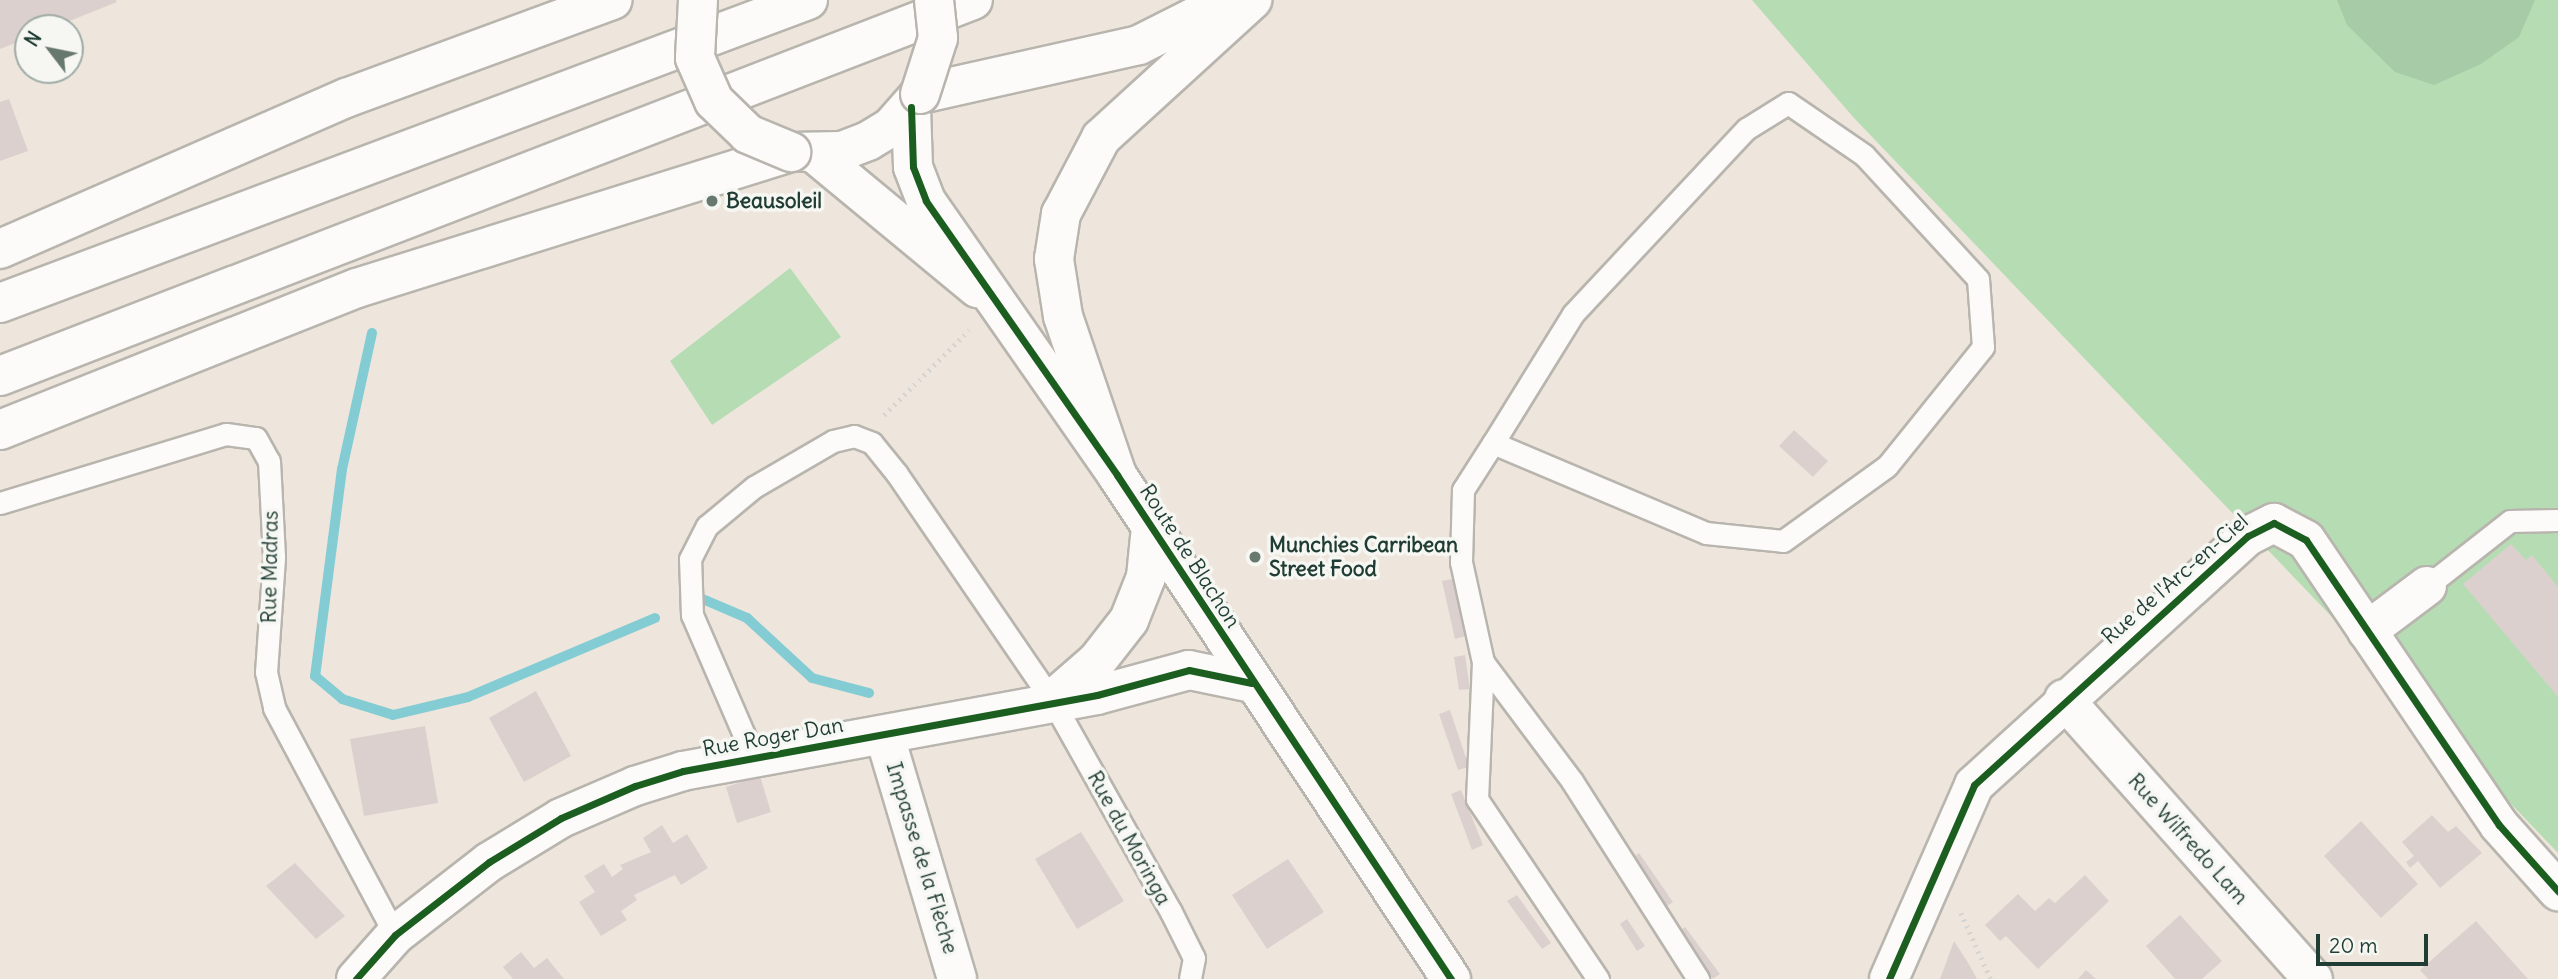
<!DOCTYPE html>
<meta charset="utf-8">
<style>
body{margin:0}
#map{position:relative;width:2558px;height:979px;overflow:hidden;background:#eee6dc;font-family:Delius,sans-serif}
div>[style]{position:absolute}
.green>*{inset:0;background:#b5dcb2}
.forest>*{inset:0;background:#a7cba6}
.stream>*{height:10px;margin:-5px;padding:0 5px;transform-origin:5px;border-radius:5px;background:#84ccd4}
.building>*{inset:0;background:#dcd0cf}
.path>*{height:4.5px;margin-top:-2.25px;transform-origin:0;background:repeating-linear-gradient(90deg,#d4d4d2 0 2px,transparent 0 7px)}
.roads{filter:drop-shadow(2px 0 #b8b5ae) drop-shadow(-2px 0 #b8b5ae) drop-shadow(0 2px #b8b5ae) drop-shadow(0 -2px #b8b5ae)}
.lane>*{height:21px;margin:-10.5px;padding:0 10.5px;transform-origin:10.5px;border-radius:10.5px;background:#fcfbfa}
.street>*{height:38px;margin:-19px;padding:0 19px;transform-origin:19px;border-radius:19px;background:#fcfbfa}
.secondary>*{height:38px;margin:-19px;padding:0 19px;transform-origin:19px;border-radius:19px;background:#fcfbfa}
.primary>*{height:38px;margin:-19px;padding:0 19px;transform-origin:19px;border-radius:19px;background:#fcfbfa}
.highway>*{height:38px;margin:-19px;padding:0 19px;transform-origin:19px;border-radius:19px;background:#fcfbfa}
.bridges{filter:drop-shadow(2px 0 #b8b5ae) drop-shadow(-2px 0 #b8b5ae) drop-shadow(0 2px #b8b5ae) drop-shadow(0 -2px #b8b5ae)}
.primary-bridge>*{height:38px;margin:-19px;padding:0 19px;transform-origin:19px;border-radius:19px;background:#fcfbfa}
.cycleway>*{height:7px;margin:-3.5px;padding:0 3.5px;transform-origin:3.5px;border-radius:3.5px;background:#1b5e20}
.dots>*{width:19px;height:19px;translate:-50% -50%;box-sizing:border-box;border:4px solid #f6f6f2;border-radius:50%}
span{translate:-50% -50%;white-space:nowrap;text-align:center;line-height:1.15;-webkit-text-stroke:7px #f6f6f2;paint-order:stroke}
.poi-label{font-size:21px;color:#1f3d34;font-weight:700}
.left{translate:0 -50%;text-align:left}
.street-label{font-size:21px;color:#1f3d34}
.north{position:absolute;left:14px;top:14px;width:70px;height:70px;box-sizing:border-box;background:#f6f6f2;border:2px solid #a0aca6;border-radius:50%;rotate:302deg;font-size:19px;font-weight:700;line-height:28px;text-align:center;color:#1f3d34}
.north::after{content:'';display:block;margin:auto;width:24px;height:32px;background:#67786f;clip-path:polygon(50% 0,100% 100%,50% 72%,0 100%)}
.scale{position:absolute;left:2316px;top:934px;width:112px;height:32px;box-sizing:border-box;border:4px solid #1f3d34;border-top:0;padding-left:9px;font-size:21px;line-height:24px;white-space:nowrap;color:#1f3d34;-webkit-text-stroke:5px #f6f6f2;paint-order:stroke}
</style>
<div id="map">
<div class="green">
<div style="clip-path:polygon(1752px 0,2558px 0,2558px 853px,1854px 118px)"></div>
<div style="clip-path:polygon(790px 268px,841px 337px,712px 425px,670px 361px)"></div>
</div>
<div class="forest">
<div style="clip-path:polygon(2337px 0,2535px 0,2519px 37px,2481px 64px,2434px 85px,2395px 72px,2347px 25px)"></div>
</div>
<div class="stream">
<div style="left:372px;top:333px;width:139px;rotate:102.4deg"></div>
<div style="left:342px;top:469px;width:209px;rotate:97.4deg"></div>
<div style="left:315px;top:676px;width:35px;rotate:40deg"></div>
<div style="left:342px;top:699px;width:53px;rotate:17.4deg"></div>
<div style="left:393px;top:715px;width:77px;rotate:-13.5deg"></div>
<div style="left:468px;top:697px;width:203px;rotate:-22.9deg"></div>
<div style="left:705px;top:600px;width:46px;rotate:23.2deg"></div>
<div style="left:747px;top:618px;width:88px;rotate:42.7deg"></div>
<div style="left:812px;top:678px;width:59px;rotate:14.7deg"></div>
</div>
<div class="building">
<div style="clip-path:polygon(0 0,116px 0,117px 2px,52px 28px,28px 28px,28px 38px,0 49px)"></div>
<div style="clip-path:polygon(9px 99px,28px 151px,0 161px,0 102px)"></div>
<div style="clip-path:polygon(1794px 430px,1828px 461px,1813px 477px,1779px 446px)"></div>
<div style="clip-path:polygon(2511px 544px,2526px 560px,2532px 555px,2558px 587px,2558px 697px,2463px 584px)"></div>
<div style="clip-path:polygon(1453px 579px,1466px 636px,1455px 639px,1442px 581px)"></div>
<div style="clip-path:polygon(1465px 655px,1470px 689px,1459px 690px,1454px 657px)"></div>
<div style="clip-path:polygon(536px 691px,571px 756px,524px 782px,489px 718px)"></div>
<div style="clip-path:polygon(1450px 710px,1469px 767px,1458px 770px,1439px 714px)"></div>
<div style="clip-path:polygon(425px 726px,438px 803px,364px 816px,350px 739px)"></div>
<div style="clip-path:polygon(760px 776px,771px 812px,737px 823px,726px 787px)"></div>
<div style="clip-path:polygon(1461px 790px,1483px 845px,1472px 850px,1451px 794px)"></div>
<div style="clip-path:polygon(2432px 815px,2448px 832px,2456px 826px,2482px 853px,2440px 888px,2418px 861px,2410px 868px,2406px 862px,2414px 856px,2402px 842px)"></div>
<div style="clip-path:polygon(2361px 821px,2418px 884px,2381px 918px,2324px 856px)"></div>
<div style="clip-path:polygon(662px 825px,673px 843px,687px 834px,708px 868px,681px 885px,675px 875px,634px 895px,637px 900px,621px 911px,627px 920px,601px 936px,579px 902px,595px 892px,584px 876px,604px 864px,612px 877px,623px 869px,620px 865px,651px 852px,643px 838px)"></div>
<div style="clip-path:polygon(1081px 832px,1124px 901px,1077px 929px,1035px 859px)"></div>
<div style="clip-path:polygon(1639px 853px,1673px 902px,1664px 908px,1630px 860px)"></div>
<div style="clip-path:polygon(1288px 859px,1324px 912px,1267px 949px,1232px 895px)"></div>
<div style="clip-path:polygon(295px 863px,345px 916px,316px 939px,266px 886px)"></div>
<div style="clip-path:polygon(2085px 875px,2109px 901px,2038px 969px,2006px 936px,2000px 941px,1985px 925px,2018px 894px,2035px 911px,2049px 898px,2055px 903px)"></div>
<div style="clip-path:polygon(1517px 895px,1551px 943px,1542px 949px,1507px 901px)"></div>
<div style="clip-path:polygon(2180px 915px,2222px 961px,2202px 979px,2175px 979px,2146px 946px)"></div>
<div style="clip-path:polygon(1627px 919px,1645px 946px,1637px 951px,1620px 924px)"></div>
<div style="clip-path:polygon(2476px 921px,2528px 979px,2428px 979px,2420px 970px)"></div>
<div style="clip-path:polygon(1685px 927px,1720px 974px,1713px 979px,1676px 933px)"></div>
<div style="clip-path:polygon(1954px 941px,1967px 961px,1977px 979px,1940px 979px)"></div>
<div style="clip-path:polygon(521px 952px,534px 968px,547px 958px,564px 979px,513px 979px,503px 967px)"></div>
<div style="clip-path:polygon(2086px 970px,2096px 979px,2078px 979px)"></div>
</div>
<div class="path">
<div style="left:884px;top:415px;width:120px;rotate:-45deg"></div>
<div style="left:1961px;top:913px;width:72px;rotate:65.6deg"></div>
</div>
<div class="roads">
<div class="lane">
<div style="left:1493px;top:443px;width:231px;rotate:22.9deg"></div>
<div style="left:1706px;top:533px;width:77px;rotate:5.9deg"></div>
<div style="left:1783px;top:541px;width:128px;rotate:-35.8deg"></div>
<div style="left:1887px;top:466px;width:153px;rotate:-51.1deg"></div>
<div style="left:1983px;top:347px;width:68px;rotate:-94.2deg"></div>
<div style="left:1978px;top:279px;width:168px;rotate:-132.6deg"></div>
<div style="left:1864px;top:155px;width:92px;rotate:-145.6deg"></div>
<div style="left:1788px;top:103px;width:49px;rotate:148.2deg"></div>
<div style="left:1746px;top:129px;width:253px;rotate:133.1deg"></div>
<div style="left:1573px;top:314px;width:152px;rotate:121.8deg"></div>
<div style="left:1493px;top:443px;width:56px;rotate:122.6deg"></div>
<div style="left:1463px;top:490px;width:72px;rotate:91.6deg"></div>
<div style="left:1461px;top:562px;width:102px;rotate:77.6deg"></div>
<div style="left:1483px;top:662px;width:137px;rotate:92.5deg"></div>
<div style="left:1477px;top:799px;width:217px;rotate:56.1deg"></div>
<div style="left:0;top:503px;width:236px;rotate:-17deg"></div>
<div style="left:226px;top:434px;width:30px;rotate:8deg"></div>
<div style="left:256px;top:438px;width:26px;rotate:61deg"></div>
<div style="left:269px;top:461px;width:97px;rotate:87deg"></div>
<div style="left:274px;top:558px;width:114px;rotate:94deg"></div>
<div style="left:266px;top:672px;width:37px;rotate:77deg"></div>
<div style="left:274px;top:708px;width:257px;rotate:61.9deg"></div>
<div style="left:2427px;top:586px;width:105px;rotate:-38.1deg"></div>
<div style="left:2510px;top:521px;width:48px;rotate:-1.2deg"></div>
<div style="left:1483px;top:662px;width:149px;rotate:53.2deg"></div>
<div style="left:1572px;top:781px;width:235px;rotate:57.5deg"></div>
<div style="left:754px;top:758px;width:156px;rotate:-113.4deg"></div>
<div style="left:692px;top:615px;width:56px;rotate:-92deg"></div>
<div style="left:690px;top:559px;width:37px;rotate:-63deg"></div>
<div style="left:707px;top:526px;width:61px;rotate:-39.7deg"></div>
<div style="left:754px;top:487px;width:91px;rotate:-30.2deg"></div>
<div style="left:833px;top:441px;width:22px;rotate:-13deg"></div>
<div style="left:854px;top:436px;width:19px;rotate:21deg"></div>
<div style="left:872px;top:443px;width:40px;rotate:51deg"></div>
<div style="left:897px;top:474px;width:274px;rotate:55.6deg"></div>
<div style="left:1052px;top:700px;width:243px;rotate:60.7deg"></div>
<div style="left:1171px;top:912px;width:51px;rotate:63.4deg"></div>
<div style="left:1194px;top:958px;width:21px;rotate:101deg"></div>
</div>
<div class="street">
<div style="left:2367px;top:631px;width:75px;rotate:-36.9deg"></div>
<div style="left:2064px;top:699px;width:375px;rotate:48.4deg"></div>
<div style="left:1052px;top:700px;width:60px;rotate:-40.9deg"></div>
<div style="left:1097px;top:661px;width:52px;rotate:-52deg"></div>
<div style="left:1129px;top:620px;width:46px;rotate:-68.4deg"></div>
<div style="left:1146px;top:577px;width:50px;rotate:-84.3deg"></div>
<div style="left:885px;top:737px;width:252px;rotate:73.4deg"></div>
<div style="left:356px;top:979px;width:59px;rotate:-48.4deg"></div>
<div style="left:395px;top:935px;width:119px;rotate:-37.8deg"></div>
<div style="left:489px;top:862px;width:84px;rotate:-31.4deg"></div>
<div style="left:561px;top:818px;width:81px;rotate:-23.4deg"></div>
<div style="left:635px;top:786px;width:50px;rotate:-17.4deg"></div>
<div style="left:683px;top:771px;width:421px;rotate:-10.4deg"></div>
<div style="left:1097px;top:695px;width:95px;rotate:-15.2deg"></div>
<div style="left:1189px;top:670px;width:64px;rotate:11.7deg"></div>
<div style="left:1889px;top:979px;width:212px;rotate:-66.3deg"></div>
<div style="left:1974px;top:785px;width:370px;rotate:-42.3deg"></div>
<div style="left:2248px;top:536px;width:29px;rotate:-27deg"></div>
<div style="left:2274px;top:523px;width:36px;rotate:28deg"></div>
<div style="left:2306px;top:540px;width:344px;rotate:55.9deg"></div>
<div style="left:2499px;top:825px;width:89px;rotate:48.2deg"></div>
</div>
<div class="secondary">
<div style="left:911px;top:107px;width:60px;rotate:88.1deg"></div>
<div style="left:913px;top:167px;width:36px;rotate:69deg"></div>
<div style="left:926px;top:201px;width:334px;rotate:55.1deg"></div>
<div style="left:1117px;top:475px;width:605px;rotate:56.47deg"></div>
<div style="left:814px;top:153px;width:212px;rotate:39.6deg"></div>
</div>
<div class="primary">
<div style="left:791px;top:152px;width:51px;rotate:-1.1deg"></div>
<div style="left:842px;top:151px;width:28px;rotate:-21deg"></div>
<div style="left:868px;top:141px;width:27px;rotate:-31deg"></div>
<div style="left:891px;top:127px;width:44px;rotate:-48.7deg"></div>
</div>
<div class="highway">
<div style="left:920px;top:94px;width:224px;rotate:-12.6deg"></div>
<div style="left:1139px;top:45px;width:97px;rotate:-26.8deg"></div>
<div style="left:0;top:249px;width:378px;rotate:-23.6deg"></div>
<div style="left:346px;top:98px;width:284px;rotate:-20.2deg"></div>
<div style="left:0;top:303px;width:863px;rotate:-20.56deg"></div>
<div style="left:0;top:376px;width:1043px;rotate:-21.13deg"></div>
<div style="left:0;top:430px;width:384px;rotate:-21.7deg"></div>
<div style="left:357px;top:288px;width:455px;rotate:-17.4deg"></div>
<div style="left:1117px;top:475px;width:168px;rotate:-108.8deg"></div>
<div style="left:1063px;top:316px;width:58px;rotate:-99deg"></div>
<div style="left:1054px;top:259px;width:46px;rotate:-81.2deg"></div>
<div style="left:1061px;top:214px;width:86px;rotate:-62.2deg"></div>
<div style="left:1101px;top:138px;width:205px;rotate:-42.4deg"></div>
</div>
</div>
<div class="bridges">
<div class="primary-bridge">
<div style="left:698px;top:0;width:58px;rotate:93deg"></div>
<div style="left:695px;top:58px;width:47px;rotate:66.2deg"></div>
<div style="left:714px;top:101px;width:47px;rotate:44.1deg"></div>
<div style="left:748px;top:134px;width:47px;rotate:22.7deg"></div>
<div style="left:920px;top:94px;width:59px;rotate:-72.2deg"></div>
<div style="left:938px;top:38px;width:38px;rotate:-96deg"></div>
</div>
</div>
<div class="cycleway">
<div style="left:911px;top:107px;width:60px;rotate:88.1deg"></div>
<div style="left:913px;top:167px;width:36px;rotate:69deg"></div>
<div style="left:926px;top:201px;width:334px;rotate:55.1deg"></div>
<div style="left:1117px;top:475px;width:605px;rotate:56.47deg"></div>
<div style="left:356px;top:979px;width:59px;rotate:-48.4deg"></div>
<div style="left:395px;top:935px;width:119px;rotate:-37.8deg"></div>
<div style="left:489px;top:862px;width:84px;rotate:-31.4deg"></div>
<div style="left:561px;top:818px;width:81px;rotate:-23.4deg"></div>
<div style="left:635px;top:786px;width:50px;rotate:-17.4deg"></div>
<div style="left:683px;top:771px;width:421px;rotate:-10.4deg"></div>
<div style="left:1097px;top:695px;width:95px;rotate:-15.2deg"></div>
<div style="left:1189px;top:670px;width:64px;rotate:11.7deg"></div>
<div style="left:1889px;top:979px;width:212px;rotate:-66.3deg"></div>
<div style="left:1974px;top:785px;width:370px;rotate:-42.3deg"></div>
<div style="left:2248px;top:536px;width:29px;rotate:-27deg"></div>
<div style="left:2274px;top:523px;width:36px;rotate:28deg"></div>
<div style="left:2306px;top:540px;width:344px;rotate:55.9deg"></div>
<div style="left:2499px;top:825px;width:89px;rotate:48.2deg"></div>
</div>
<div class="dots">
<div style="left:712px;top:201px;background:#67786f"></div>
<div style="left:1255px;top:557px;background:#67786f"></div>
</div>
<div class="poi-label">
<span class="left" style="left:726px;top:201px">Beausoleil</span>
<span class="left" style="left:1269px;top:557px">Munchies Carribean<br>Street Food</span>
</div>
<div class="street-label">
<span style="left:1190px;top:556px;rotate:57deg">Route de Blachon</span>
<span style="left:270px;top:567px;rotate:-89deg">Rue Madras</span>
<span style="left:2175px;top:579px;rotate:-41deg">Rue de l'Arc-en-Ciel</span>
<span style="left:773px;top:737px;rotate:-10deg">Rue Roger Dan</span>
<span style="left:1129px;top:838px;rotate:61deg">Rue du Moringa</span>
<span style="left:2188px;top:839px;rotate:48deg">Rue Wilfredo Lam</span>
<span style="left:922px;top:858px;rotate:73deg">Impasse de la Flèche</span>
</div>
<div class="north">N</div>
<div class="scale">20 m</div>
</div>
